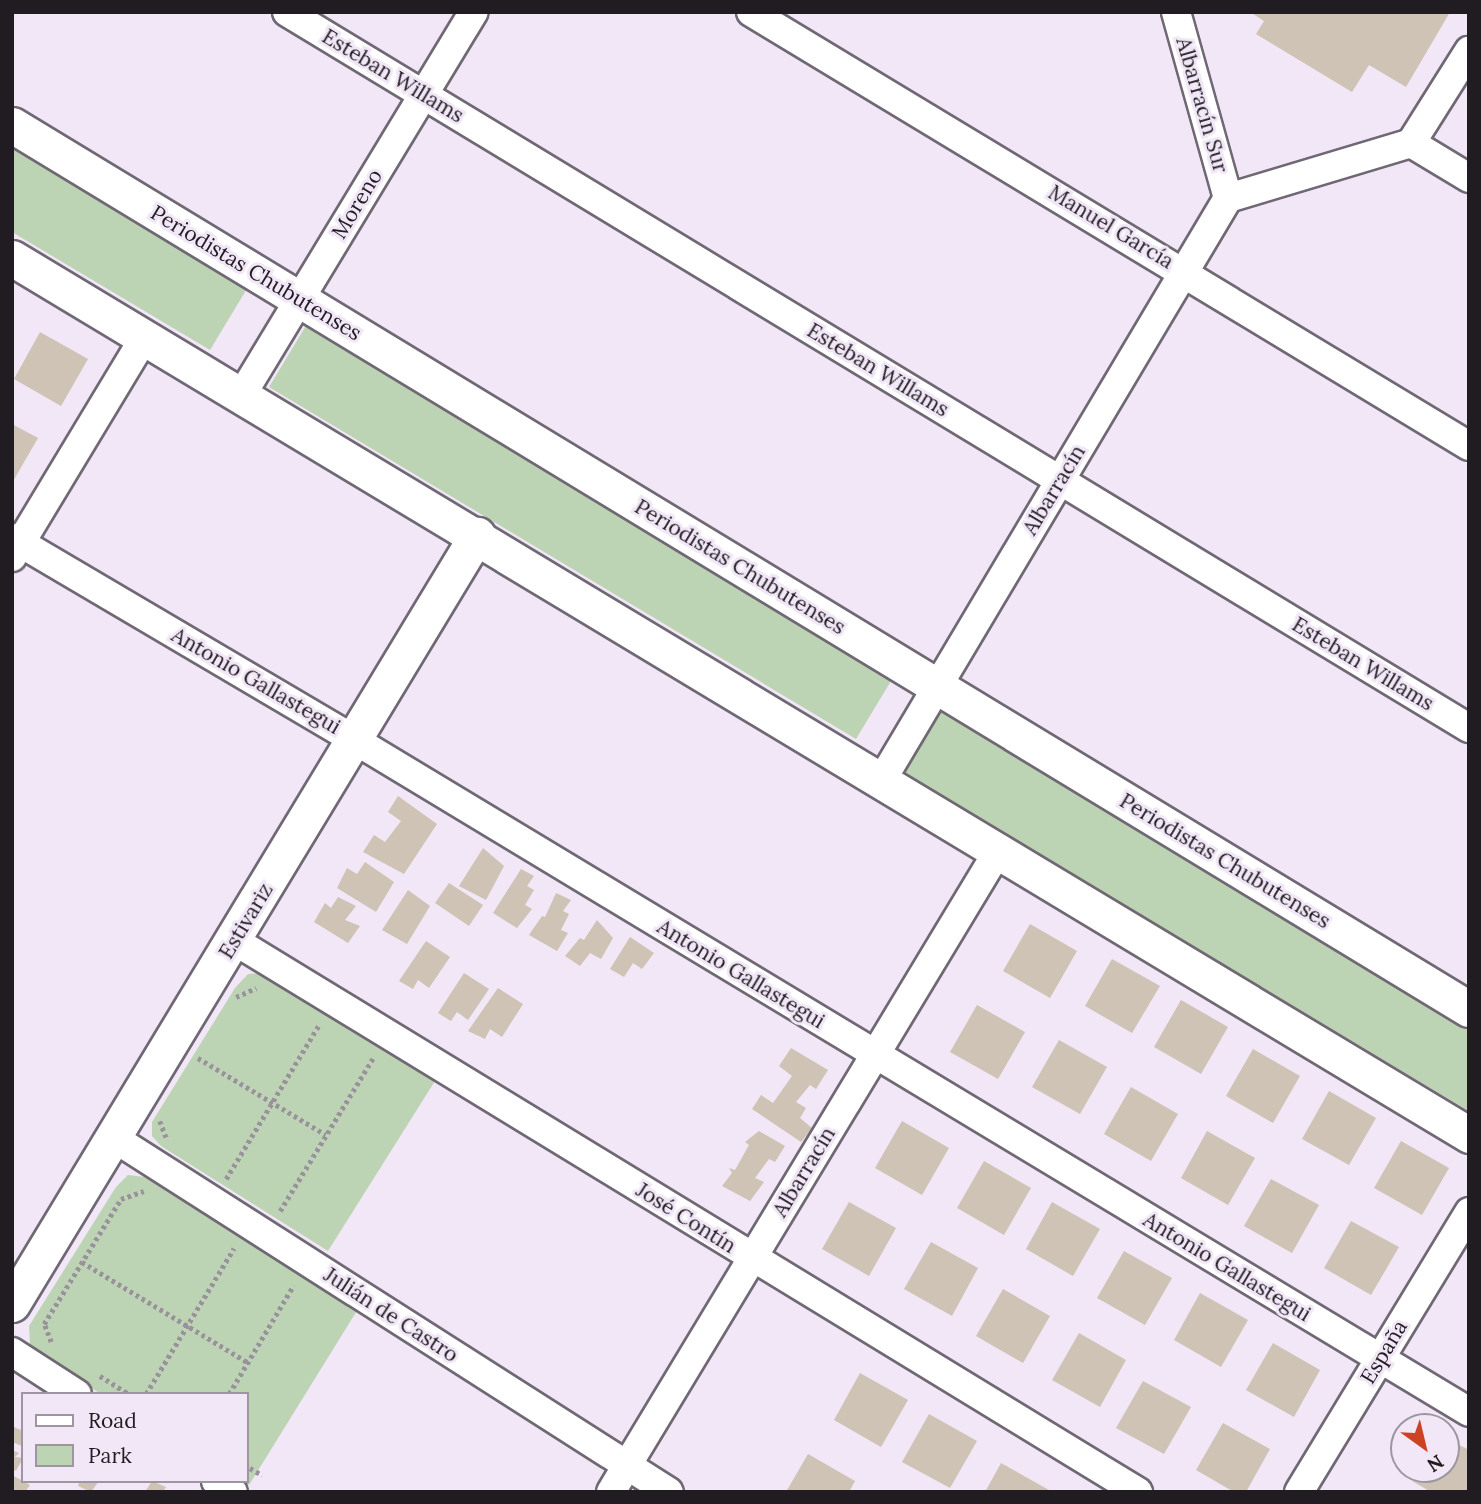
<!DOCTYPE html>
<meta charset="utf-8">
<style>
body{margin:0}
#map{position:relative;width:1481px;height:1504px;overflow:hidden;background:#f1e7f6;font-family:Lora,serif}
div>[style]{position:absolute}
.green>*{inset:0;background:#bcd4b4}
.building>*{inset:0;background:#cec3b5}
.path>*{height:4.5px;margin-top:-2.25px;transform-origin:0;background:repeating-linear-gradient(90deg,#99919c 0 3.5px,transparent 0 7px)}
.roads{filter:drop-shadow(2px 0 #706874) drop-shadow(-2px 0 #706874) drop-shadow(0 2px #706874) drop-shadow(0 -2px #706874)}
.minor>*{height:28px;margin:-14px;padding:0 14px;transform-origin:14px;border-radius:14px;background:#fff}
.tertiary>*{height:35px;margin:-17.5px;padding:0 17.5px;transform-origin:17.5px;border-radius:17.5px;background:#fff}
span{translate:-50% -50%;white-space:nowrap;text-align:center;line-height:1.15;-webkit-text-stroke:6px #f1e7f6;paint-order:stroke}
.street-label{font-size:21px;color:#201c21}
.frame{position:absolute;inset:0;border:14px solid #201c21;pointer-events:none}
.legend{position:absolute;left:21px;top:1392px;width:228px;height:91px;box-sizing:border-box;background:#f1e7f6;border:2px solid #9d96a1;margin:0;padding:9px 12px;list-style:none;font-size:21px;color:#201c21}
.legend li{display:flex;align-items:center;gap:14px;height:35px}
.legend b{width:35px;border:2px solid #9d96a1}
.north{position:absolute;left:1390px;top:1413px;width:70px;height:70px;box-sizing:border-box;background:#f1e7f6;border:2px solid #9d96a1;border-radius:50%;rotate:146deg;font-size:19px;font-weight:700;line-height:28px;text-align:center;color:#201c21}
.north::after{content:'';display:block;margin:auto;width:24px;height:32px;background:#cc4223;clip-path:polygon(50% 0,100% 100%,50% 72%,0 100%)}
</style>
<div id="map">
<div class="green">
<div style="clip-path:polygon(12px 146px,248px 287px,210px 350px,12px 232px)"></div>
<div style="clip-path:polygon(307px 324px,894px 676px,856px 739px,269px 387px)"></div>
<div style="clip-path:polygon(937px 708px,1469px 1026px,1467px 1110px,899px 771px)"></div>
<div style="clip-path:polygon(262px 973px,435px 1081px,328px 1251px,161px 1146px,152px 1136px,152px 1122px,235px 988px,248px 974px)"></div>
<div style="clip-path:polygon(128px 1175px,145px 1177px,358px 1309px,249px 1485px,243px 1481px,247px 1394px,101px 1394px,41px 1357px,30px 1344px,29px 1326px,116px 1187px)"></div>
</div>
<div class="building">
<div style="clip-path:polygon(1250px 12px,1450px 12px,1406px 87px,1369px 65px,1352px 92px,1256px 34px,1264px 21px)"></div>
<div style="clip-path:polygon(40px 332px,88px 359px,61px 406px,14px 379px)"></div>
<div style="clip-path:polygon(12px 424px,38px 438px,12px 483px)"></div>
<div style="clip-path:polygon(398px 796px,437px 824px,404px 874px,363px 852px,374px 835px,385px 842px,401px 821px,388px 812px)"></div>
<div style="clip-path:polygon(483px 848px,504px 866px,486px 900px,459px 886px)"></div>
<div style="clip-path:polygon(365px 862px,394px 882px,376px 912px,337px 888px,347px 868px,357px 874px)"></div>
<div style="clip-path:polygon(521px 869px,534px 876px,527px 886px,534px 890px,525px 905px,532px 909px,517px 928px,493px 913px)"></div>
<div style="clip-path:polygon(449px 883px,483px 905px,469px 926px,435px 903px)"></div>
<div style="clip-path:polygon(408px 890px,430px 906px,407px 944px,382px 930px)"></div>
<div style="clip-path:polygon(556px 893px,571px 900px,563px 911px,569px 914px,561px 930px,568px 933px,557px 951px,529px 935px,542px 916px,545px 917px)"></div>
<div style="clip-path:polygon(338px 897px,356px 906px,345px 920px,360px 926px,348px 943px,314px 922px,325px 903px,331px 908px)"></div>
<div style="clip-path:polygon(597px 920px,613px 938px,601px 959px,590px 953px,580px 966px,565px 956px,580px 938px,584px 940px)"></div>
<div style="clip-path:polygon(1030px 924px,1077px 951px,1050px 998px,1003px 971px)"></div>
<div style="clip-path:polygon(630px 937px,654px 953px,642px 969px,633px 963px,624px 977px,610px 969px)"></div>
<div style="clip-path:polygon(426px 941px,450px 957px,429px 988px,418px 980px,413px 989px,399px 981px)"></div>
<div style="clip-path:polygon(1112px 959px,1160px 986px,1132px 1033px,1085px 1006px)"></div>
<div style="clip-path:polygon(464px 973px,489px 989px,468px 1020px,457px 1012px,451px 1021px,438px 1013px)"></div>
<div style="clip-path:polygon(498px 988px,523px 1004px,502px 1037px,490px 1029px,485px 1039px,468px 1031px)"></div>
<div style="clip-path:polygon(1181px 1000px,1228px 1027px,1201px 1074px,1154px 1047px)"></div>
<div style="clip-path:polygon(977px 1005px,1025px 1032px,998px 1079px,950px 1052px)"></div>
<div style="clip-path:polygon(1059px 1040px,1107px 1067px,1080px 1114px,1032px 1087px)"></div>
<div style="clip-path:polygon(791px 1048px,828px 1070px,816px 1089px,810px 1085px,796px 1102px,806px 1108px,800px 1118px,812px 1128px,801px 1142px,752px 1109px,761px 1095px,773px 1103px,792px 1076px,779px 1066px)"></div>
<div style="clip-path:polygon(1253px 1049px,1300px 1076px,1273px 1123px,1226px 1096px)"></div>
<div style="clip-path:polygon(1131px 1087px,1178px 1114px,1151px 1161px,1104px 1134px)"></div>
<div style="clip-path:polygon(1329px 1091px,1376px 1118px,1349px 1165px,1302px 1139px)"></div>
<div style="clip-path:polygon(902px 1121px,949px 1148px,922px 1195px,875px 1168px)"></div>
<div style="clip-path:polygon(759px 1131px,785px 1146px,775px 1162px,769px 1159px,755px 1178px,764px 1182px,750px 1201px,722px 1186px,732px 1173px,729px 1168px,735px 1170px,749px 1145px,745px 1142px)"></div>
<div style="clip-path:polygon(1207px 1131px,1255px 1158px,1228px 1205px,1181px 1178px)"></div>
<div style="clip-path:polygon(1401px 1141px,1449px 1168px,1422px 1215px,1374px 1188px)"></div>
<div style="clip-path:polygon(984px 1161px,1031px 1188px,1004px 1235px,957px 1208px)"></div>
<div style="clip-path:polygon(1271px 1179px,1319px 1205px,1292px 1253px,1244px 1226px)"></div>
<div style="clip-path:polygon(849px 1202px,896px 1228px,869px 1276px,822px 1249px)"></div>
<div style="clip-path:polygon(1052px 1202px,1100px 1229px,1073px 1276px,1026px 1249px)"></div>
<div style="clip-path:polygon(1351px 1221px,1399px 1247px,1371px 1295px,1324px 1268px)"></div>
<div style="clip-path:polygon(931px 1242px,978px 1268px,952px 1316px,904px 1289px)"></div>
<div style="clip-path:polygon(1124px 1251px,1172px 1278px,1145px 1325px,1097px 1298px)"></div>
<div style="clip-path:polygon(1003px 1289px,1050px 1316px,1023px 1363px,976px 1336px)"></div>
<div style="clip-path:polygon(1200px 1293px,1248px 1320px,1221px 1367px,1174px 1340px)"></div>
<div style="clip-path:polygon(1079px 1333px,1126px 1360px,1100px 1407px,1052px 1380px)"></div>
<div style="clip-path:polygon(1273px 1343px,1320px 1370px,1294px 1417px,1246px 1390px)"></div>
<div style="clip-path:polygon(860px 1373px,908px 1400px,881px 1447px,834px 1420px)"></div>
<div style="clip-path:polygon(1143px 1381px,1191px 1407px,1164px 1454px,1116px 1428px)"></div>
<div style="clip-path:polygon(929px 1414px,977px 1441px,950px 1488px,902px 1462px)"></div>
<div style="clip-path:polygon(1223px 1423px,1270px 1449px,1246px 1492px,1234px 1492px,1196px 1470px)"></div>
<div style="clip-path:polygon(12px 1426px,23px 1431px,22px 1446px,12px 1442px)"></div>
<div style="clip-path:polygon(1446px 1438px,1469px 1450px,1469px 1492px,1431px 1492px,1412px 1481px,1419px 1469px,1446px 1469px)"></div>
<div style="clip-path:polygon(12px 1450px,19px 1453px,15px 1457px,23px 1458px,16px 1471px,12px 1469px)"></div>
<div style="clip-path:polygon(808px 1454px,855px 1481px,849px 1492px,786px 1492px)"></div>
<div style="clip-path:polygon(1001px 1463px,1049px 1490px,1048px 1492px,985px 1492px)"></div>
<div style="clip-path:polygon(12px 1475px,30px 1485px,25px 1492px,12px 1492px)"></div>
<div style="clip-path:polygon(80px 1481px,99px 1481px,91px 1492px,78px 1486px)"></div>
<div style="clip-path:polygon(152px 1481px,166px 1487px,163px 1492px,145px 1492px)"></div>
</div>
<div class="path">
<div style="left:236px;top:997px;width:22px;rotate:-24deg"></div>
<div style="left:198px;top:1058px;width:149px;rotate:31deg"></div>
<div style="left:160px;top:1121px;width:19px;rotate:69deg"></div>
<div style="left:226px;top:1179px;width:180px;rotate:-58.9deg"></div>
<div style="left:280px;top:1211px;width:179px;rotate:-58.7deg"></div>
<div style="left:82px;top:1262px;width:193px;rotate:31.2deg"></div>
<div style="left:51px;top:1342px;width:19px;rotate:-111deg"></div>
<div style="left:44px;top:1324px;width:147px;rotate:-58.4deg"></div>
<div style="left:121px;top:1199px;width:24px;rotate:-19deg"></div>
<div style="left:100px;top:1376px;width:34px;rotate:32deg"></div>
<div style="left:146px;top:1394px;width:170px;rotate:-58.9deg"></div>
<div style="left:229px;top:1394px;width:126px;rotate:-59.3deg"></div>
<div style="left:250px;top:1468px;width:14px;rotate:30deg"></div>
</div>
<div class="roads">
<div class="minor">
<div style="left:287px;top:12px;width:1382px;rotate:31.21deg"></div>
<div style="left:751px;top:12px;width:839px;rotate:31.15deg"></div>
<div style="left:1176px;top:12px;width:193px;rotate:74.4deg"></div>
<div style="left:1411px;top:143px;width:68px;rotate:31.1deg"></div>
<div style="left:1228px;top:198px;width:191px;rotate:-16.7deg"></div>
<div style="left:1411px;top:143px;width:109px;rotate:-57.8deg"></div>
<div style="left:241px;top:396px;width:449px;rotate:-58.8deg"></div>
<div style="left:12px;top:538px;width:396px;rotate:30.5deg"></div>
<div style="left:353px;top:739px;width:1303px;rotate:31.09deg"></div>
<div style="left:12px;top:557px;width:256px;rotate:-58.9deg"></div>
<div style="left:880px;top:783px;width:681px;rotate:-59.25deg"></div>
<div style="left:235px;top:941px;width:1058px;rotate:31.39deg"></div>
<div style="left:114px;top:1138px;width:658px;rotate:32.53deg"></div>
<div style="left:12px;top:1352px;width:77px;rotate:32.9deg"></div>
<div style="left:216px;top:1481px;width:20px;rotate:33deg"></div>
<div style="left:611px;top:1492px;width:747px;rotate:-58.87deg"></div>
<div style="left:1299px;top:1492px;width:328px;rotate:-58.7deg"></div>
</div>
<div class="tertiary">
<div style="left:12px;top:125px;width:1704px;rotate:31.25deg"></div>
<div style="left:12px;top:258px;width:1701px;rotate:31.04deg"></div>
<div style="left:12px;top:1304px;width:899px;rotate:-58.84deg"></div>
</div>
</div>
<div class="street-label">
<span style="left:393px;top:76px;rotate:31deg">Esteban Willams</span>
<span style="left:1202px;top:105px;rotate:74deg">Albarracín Sur</span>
<span style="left:357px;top:204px;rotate:-59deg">Moreno</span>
<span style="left:1111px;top:227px;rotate:31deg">Manuel García</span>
<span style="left:256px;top:273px;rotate:31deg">Periodistas Chubutenses</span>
<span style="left:878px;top:370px;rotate:31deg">Esteban Willams</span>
<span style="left:1054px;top:490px;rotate:-59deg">Albarracín</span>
<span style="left:740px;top:567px;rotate:31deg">Periodistas Chubutenses</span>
<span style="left:1363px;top:664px;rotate:31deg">Esteban Willams</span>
<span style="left:256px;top:681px;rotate:30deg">Antonio Gallastegui</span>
<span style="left:1225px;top:861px;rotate:31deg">Periodistas Chubutenses</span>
<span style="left:246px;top:921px;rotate:-59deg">Estivariz</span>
<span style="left:741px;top:974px;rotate:31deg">Antonio Gallastegui</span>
<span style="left:804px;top:1172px;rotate:-59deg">Albarracín</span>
<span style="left:686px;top:1218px;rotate:32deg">José Contín</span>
<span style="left:1227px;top:1267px;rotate:31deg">Antonio Gallastegui</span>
<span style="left:391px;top:1315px;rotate:33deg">Julián de Castro</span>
<span style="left:1384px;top:1352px;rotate:-59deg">España</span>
</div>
<div class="frame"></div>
<ul class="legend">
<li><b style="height:9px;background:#fff"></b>Road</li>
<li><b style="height:19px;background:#bcd4b4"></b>Park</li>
</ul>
<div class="north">N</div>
</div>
